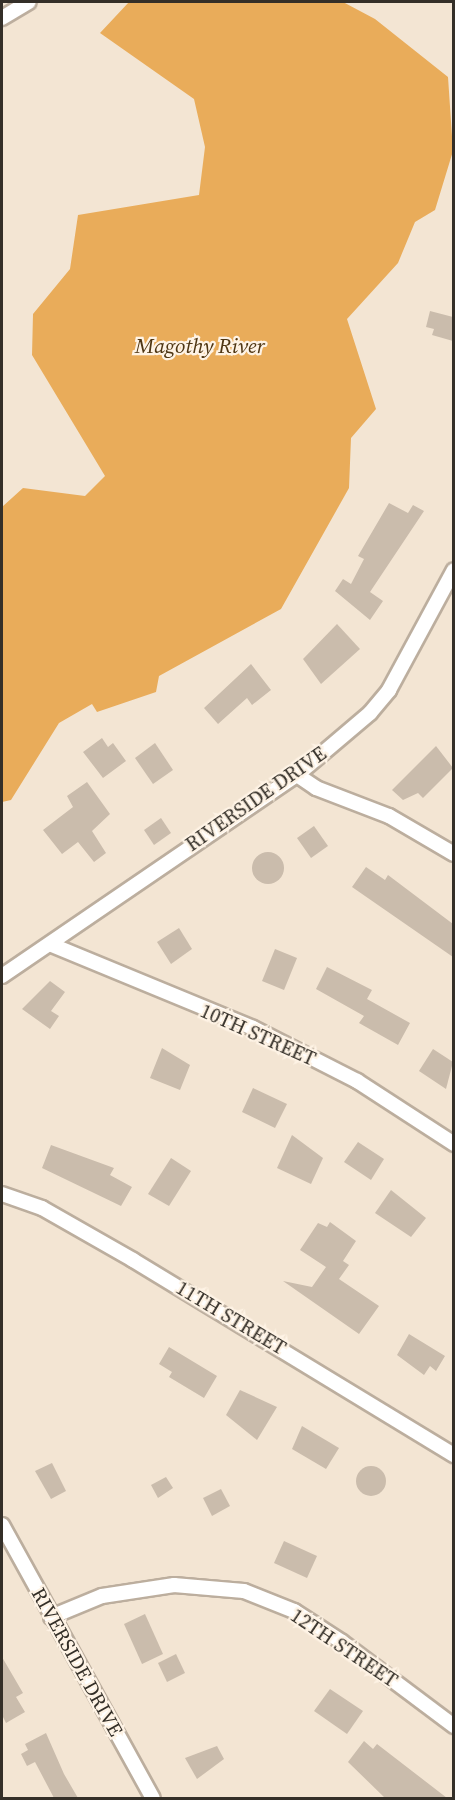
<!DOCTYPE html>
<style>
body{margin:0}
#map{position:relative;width:455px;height:1800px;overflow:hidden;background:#f3e5d3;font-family:"Source Serif 4",serif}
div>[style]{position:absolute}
.water>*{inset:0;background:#e9ac5a}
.building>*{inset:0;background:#cabcac}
.round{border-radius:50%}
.roads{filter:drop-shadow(2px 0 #bcae9e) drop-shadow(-2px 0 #bcae9e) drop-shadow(0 2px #bcae9e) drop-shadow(0 -2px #bcae9e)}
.street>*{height:14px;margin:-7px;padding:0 7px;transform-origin:7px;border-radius:7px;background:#fff}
span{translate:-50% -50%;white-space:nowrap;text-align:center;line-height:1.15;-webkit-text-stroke:4.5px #fef3e5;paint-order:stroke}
.street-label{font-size:20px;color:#342f28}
.water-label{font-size:21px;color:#4e3512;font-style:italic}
.frame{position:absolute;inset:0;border:3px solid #342f28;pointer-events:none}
</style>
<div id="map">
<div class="water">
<div style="clip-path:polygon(129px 2px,343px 2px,375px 19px,448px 77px,453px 151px,435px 210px,415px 222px,398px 263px,347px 319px,376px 409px,351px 438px,349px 488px,281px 609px,159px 676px,156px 692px,97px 712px,92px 704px,59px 723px,11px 800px,2px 802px,2px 507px,23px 488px,85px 496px,105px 476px,32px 355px,33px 314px,70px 269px,78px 215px,199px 195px,205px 147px,194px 99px,100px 33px)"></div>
</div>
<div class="building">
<div style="clip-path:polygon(430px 311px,453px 317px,453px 341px,432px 335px,434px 329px,426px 327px)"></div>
<div style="clip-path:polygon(389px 503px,408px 513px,413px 505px,424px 511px,370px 592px,383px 601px,370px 620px,335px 591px,343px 579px,351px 584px,364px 559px,358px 556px)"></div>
<div style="clip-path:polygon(337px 624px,360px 649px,321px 684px,303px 659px)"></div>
<div style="clip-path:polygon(251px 664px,271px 690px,252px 705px,247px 698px,218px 724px,204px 708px)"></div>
<div style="clip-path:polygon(102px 738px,108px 747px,113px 743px,126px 761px,103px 778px,83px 752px)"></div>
<div style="clip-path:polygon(155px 743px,173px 770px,153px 784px,135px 758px)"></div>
<div style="clip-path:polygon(436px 746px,453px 768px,423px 798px,418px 793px,403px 800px,392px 790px)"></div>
<div style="clip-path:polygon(87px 782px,110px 814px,92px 831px,106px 853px,94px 862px,78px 842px,62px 854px,43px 830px,73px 807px,67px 796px)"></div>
<div style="clip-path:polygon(161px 818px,171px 833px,154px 845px,144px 830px)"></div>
<div style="clip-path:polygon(314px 826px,328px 846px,311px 858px,297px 838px)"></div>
<div class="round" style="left:252px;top:852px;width:32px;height:32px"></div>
<div style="clip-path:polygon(366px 867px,385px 880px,388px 875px,453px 924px,453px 957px,352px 887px)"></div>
<div style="clip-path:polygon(179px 928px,192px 949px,171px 964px,157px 942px)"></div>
<div style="clip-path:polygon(275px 949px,297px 958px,284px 990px,262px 981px)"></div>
<div style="clip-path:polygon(327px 967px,372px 990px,367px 999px,410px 1023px,398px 1045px,359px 1023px,364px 1016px,316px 989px)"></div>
<div style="clip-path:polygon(50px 981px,65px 992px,51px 1011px,59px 1016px,50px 1029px,22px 1009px)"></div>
<div style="clip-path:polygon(162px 1048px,190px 1065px,180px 1090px,150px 1078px)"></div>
<div style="clip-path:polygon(433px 1049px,453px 1062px,446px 1089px,419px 1071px)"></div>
<div style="clip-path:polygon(253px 1088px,287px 1104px,275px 1128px,242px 1112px)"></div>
<div style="clip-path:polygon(292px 1135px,323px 1158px,311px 1184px,277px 1168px)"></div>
<div style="clip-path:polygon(358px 1142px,384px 1159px,371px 1180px,344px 1162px)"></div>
<div style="clip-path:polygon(51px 1145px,114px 1168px,110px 1175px,132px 1187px,121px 1206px,42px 1168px)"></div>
<div style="clip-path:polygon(171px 1158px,191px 1171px,169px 1206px,148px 1194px)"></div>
<div style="clip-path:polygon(391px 1190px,426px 1218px,411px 1237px,375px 1213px)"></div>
<div style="clip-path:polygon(330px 1222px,356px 1241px,343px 1261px,349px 1265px,339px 1279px,379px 1306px,359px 1334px,283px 1281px,312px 1287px,326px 1267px,300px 1250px,318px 1223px,327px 1227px)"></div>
<div style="clip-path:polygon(409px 1334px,445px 1356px,436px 1371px,430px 1366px,424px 1375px,397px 1355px)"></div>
<div style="clip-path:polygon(169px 1347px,217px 1376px,204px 1398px,169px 1377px,172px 1372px,159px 1364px)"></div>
<div style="clip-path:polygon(240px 1390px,277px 1407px,257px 1440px,226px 1415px)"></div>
<div style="clip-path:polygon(302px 1426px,339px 1448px,326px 1469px,292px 1449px)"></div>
<div style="clip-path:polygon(52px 1463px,66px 1491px,51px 1499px,35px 1471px)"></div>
<div class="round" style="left:356px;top:1466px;width:30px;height:30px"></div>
<div style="clip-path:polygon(166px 1477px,173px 1488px,158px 1498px,151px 1485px)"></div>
<div style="clip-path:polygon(221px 1489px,230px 1506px,212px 1516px,203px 1498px)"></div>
<div style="clip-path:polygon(284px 1541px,317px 1556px,307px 1578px,274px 1563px)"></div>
<div style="clip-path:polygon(145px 1614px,163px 1654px,142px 1664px,124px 1624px)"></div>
<div style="clip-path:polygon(176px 1654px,185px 1673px,167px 1682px,158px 1663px)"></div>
<div style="clip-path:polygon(2px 1657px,23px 1693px,16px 1697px,25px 1712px,6px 1723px,2px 1715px)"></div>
<div style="clip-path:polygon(330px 1689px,363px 1711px,347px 1734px,314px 1711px)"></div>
<div style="clip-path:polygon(46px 1733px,64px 1774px,78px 1798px,54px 1798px,35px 1762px,27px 1766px,21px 1754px,28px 1750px,25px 1744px)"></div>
<div style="clip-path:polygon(364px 1741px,373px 1749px,377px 1744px,447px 1798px,385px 1798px,348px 1762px)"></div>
<div style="clip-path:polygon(217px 1746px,224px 1759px,197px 1779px,185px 1758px)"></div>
</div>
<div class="roads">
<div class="street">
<div style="left:2px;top:18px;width:31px;rotate:-31deg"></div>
<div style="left:297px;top:775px;width:23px;rotate:34deg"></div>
<div style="left:316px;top:788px;width:78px;rotate:21deg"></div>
<div style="left:389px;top:816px;width:75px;rotate:30.3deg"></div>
<div style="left:52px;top:945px;width:217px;rotate:22.4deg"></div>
<div style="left:253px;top:1028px;width:117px;rotate:27deg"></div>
<div style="left:357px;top:1081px;width:116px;rotate:33deg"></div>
<div style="left:2px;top:976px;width:357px;rotate:-34.3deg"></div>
<div style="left:297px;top:775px;width:96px;rotate:-40.3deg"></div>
<div style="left:370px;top:713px;width:30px;rotate:-50deg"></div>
<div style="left:389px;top:690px;width:136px;rotate:-61.6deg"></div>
<div style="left:2px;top:1194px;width:42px;rotate:19.3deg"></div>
<div style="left:42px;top:1208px;width:105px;rotate:29.7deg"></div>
<div style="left:133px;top:1260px;width:376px;rotate:31.3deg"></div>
<div style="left:2px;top:1525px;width:312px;rotate:61.1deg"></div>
<div style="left:51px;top:1617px;width:55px;rotate:-22.4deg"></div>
<div style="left:102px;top:1596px;width:73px;rotate:-8.7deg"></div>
<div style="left:174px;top:1585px;width:70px;rotate:4.9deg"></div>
<div style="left:244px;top:1591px;width:54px;rotate:21.8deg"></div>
<div style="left:294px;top:1611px;width:57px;rotate:32.9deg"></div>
<div style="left:342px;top:1642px;width:140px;rotate:36.9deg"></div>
</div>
</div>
<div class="street-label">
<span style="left:256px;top:799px;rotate:-35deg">RIVERSIDE DRIVE</span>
<span style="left:258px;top:1035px;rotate:24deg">10TH STREET</span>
<span style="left:231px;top:1318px;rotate:31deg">11TH STREET</span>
<span style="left:344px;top:1648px;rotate:34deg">12TH STREET</span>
<span style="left:77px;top:1662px;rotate:61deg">RIVERSIDE DRIVE</span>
</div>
<div class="water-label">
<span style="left:200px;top:346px">Magothy River</span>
</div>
<div class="frame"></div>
</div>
